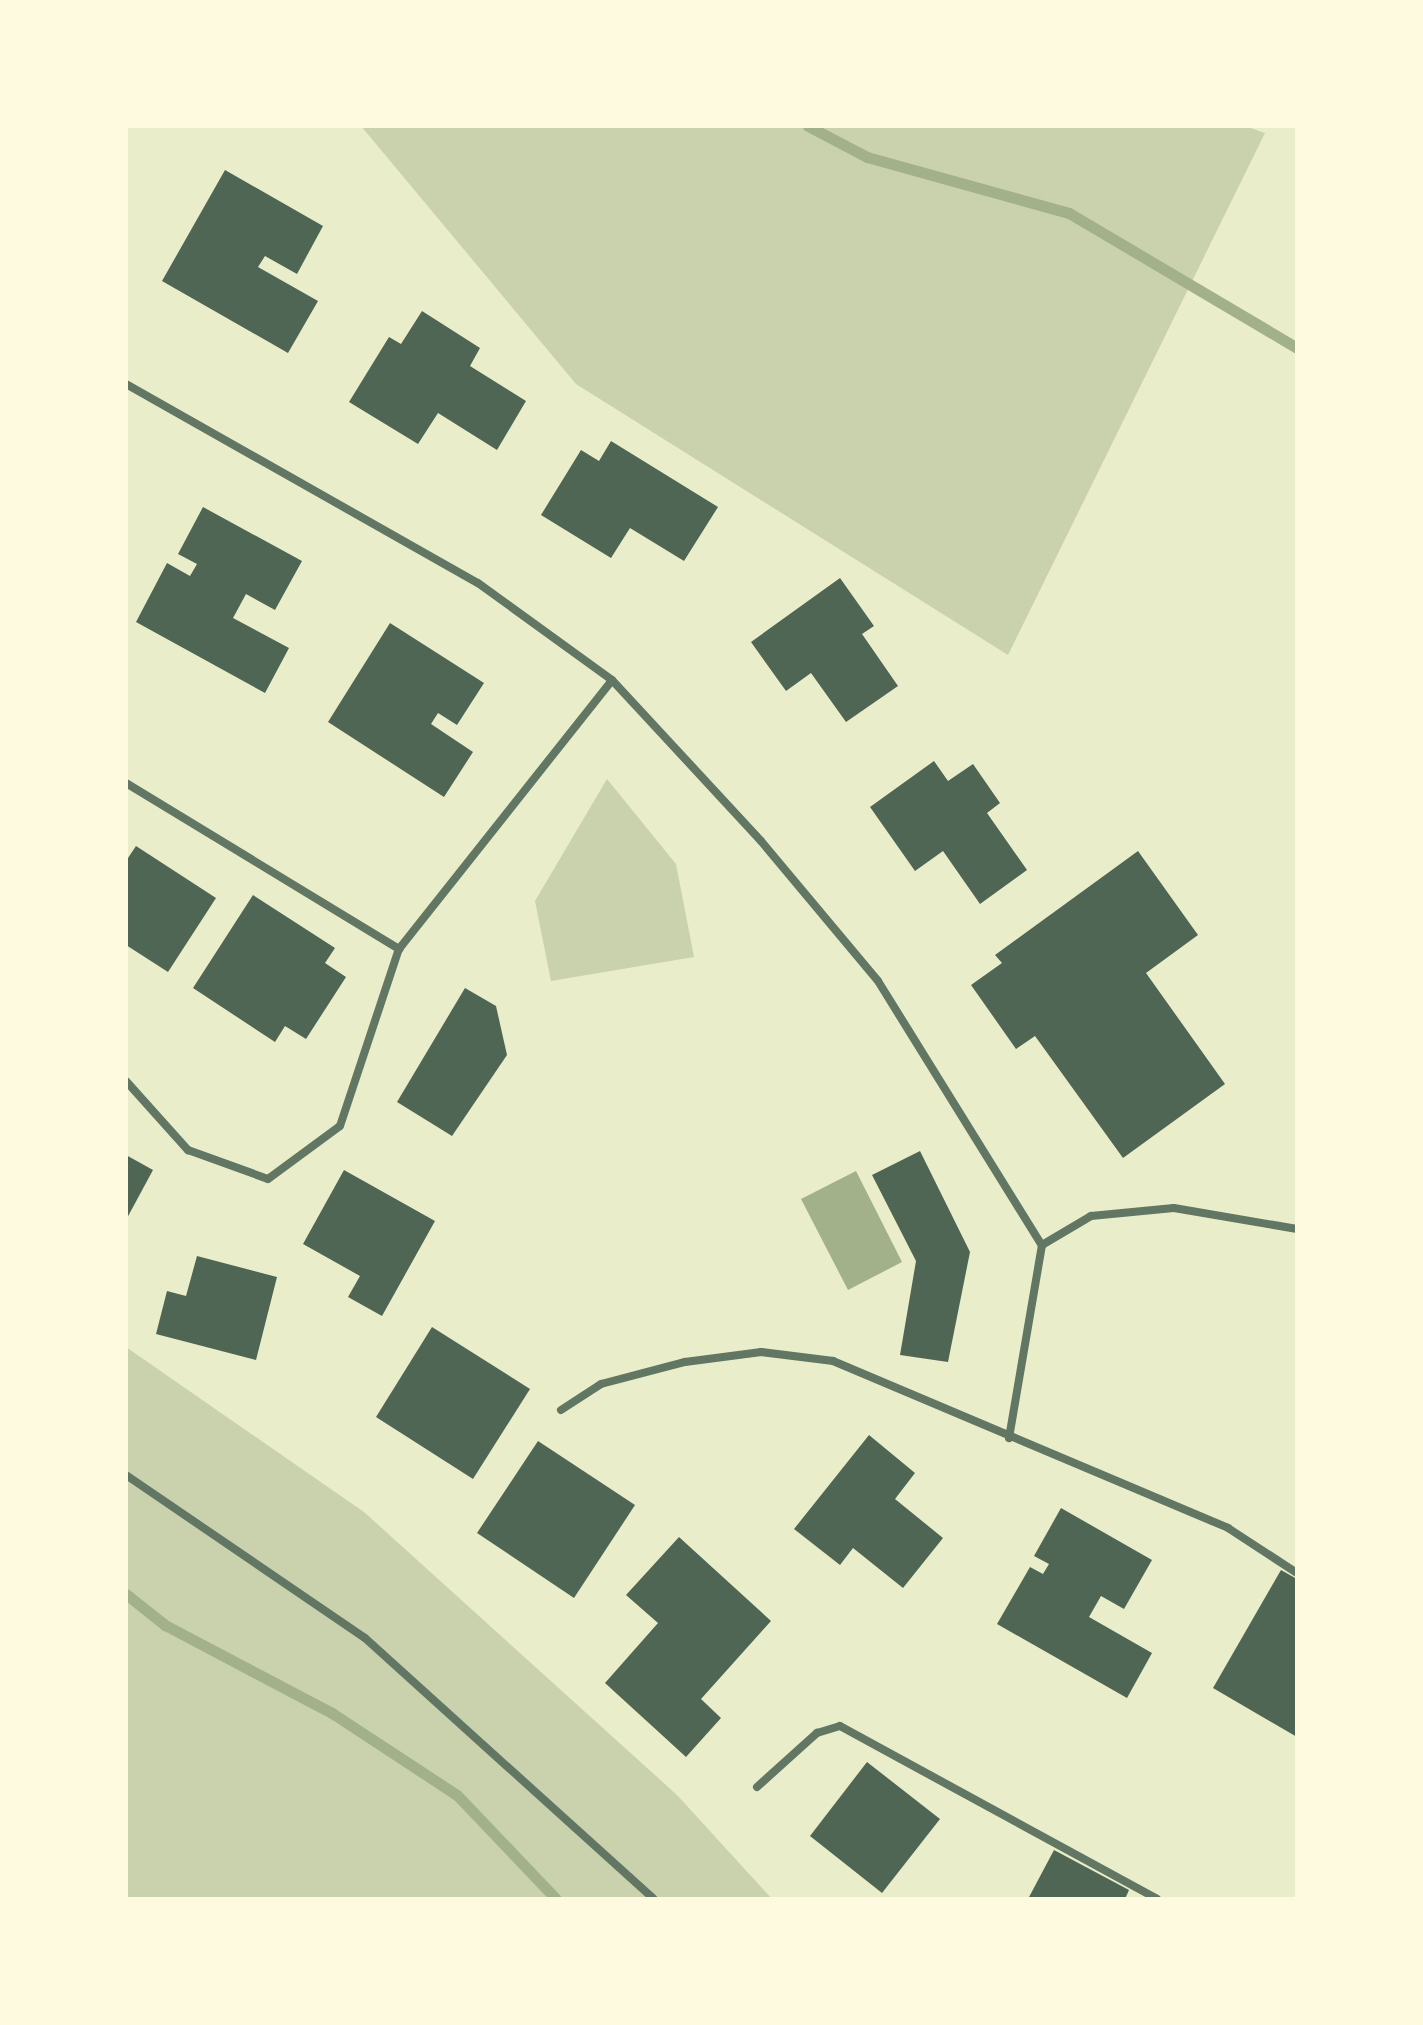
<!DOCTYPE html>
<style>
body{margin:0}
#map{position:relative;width:1423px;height:2025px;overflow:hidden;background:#e9edc9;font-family:"Libre Baskerville",serif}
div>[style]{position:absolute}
.green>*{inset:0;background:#cad2ad}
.water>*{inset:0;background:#a3b18a}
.stream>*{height:11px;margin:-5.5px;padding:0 5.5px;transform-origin:5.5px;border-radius:5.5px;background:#a3b18a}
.building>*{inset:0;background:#4f6655}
.minor>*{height:8px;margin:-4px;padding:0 4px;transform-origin:4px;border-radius:4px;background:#617663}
span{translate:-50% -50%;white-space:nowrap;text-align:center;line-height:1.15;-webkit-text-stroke:8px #fefae0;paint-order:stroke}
.frame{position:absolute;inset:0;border:128px solid #fefae0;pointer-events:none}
</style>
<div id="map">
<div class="green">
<div style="clip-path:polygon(361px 126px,1245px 126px,1265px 133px,1008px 655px,576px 384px)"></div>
<div style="clip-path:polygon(607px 779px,676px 864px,694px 957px,551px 981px,535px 901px)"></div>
<div style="clip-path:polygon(126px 1347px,364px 1512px,677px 1795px,772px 1899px,126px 1899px)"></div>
</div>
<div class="water">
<div style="clip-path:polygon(856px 1171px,902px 1262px,848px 1290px,801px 1199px)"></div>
</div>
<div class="stream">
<div style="left:808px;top:126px;width:67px;rotate:27.7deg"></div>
<div style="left:867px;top:157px;width:210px;rotate:15.5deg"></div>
<div style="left:1069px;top:213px;width:265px;rotate:30.6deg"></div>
<div style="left:126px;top:1594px;width:50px;rotate:38.5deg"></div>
<div style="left:165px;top:1625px;width:189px;rotate:27.8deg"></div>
<div style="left:332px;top:1713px;width:149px;rotate:33.3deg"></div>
<div style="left:457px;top:1795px;width:144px;rotate:46.4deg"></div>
</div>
<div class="building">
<div style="clip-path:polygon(225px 170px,323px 226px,297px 274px,265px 256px,258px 267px,318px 301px,288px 353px,162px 281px)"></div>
<div style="clip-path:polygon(422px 311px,480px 348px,470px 366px,526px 401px,497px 450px,438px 413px,418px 444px,349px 402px,389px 337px,401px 344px)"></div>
<div style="clip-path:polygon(611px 441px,718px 507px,684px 561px,630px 528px,611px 558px,541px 515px,581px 450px,599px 461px)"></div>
<div style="clip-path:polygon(203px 507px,302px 561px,275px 610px,246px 594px,233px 618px,289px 648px,265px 693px,136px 622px,167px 563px,190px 576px,197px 564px,178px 554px)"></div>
<div style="clip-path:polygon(840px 578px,874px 626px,862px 634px,898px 686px,846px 722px,811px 673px,786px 691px,751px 642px)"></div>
<div style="clip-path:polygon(390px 623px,484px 683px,457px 725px,438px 713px,431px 724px,473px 752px,444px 797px,328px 722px)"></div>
<div style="clip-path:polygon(934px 761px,948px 781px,973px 764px,1000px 803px,987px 813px,1027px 870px,980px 904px,943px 851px,915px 871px,870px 807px)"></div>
<div style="clip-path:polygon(136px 846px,216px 898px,168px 972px,126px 945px,126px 861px)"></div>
<div style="clip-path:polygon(1138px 851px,1198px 935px,1146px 973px,1225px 1084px,1123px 1158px,1035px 1036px,1016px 1049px,971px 985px,1002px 963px,995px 955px)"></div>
<div style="clip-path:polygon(253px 895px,335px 948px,325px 963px,346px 977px,306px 1039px,285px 1026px,275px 1042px,193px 988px)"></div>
<div style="clip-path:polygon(465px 988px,496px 1006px,507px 1055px,452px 1136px,397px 1102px)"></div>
<div style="clip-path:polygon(920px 1151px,970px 1252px,948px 1362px,900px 1355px,916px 1261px,872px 1175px)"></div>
<div style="clip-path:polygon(126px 1155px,153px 1170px,126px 1220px)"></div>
<div style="clip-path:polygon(344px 1170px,435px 1221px,382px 1316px,348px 1297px,360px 1276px,303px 1244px)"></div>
<div style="clip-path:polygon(197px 1256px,277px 1277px,256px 1360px,156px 1334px,167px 1291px,186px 1296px)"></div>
<div style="clip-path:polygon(432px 1327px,530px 1389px,473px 1479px,376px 1417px)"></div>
<div style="clip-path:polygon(869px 1435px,915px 1473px,895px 1499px,943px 1538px,903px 1588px,853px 1548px,840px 1565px,794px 1529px)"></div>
<div style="clip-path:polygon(538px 1441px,635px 1505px,574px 1598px,477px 1533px)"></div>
<div style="clip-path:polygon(1061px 1508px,1152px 1560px,1124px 1609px,1101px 1596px,1089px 1617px,1152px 1653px,1127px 1698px,997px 1624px,1030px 1567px,1043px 1574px,1049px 1564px,1034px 1556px)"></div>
<div style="clip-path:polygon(679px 1537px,771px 1621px,701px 1699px,721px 1718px,686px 1757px,605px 1683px,658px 1623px,626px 1595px)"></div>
<div style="clip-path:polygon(1281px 1570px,1297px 1579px,1297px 1737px,1213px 1688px)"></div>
<div style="clip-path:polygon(867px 1762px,940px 1819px,882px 1893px,810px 1836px)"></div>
<div style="clip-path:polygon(1054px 1850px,1129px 1890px,1125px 1899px,1028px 1899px)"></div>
</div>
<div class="minor">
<div style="left:126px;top:384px;width:404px;rotate:29.5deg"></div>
<div style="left:478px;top:583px;width:165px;rotate:35.9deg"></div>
<div style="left:612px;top:680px;width:219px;rotate:47.2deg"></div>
<div style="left:761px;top:841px;width:182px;rotate:50.1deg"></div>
<div style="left:878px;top:981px;width:311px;rotate:58.2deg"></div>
<div style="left:1042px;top:1245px;width:196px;rotate:99.7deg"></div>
<div style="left:126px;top:783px;width:320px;rotate:31.3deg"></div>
<div style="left:126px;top:1081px;width:93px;rotate:48.1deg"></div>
<div style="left:188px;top:1150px;width:85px;rotate:19.9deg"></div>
<div style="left:268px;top:1179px;width:89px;rotate:-36.4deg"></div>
<div style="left:340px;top:1126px;width:187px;rotate:-71.6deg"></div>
<div style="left:399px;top:949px;width:343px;rotate:-51.6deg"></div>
<div style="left:1042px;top:1245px;width:57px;rotate:-30.6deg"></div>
<div style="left:1091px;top:1216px;width:83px;rotate:-5.5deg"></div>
<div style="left:1174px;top:1208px;width:125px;rotate:9.7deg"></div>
<div style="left:561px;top:1410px;width:48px;rotate:-33deg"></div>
<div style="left:601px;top:1384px;width:87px;rotate:-14.7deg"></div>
<div style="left:685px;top:1362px;width:77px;rotate:-7.5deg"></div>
<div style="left:761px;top:1352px;width:73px;rotate:7.1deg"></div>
<div style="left:833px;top:1361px;width:429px;rotate:22.9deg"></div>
<div style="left:1228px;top:1528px;width:82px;rotate:33.1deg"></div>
<div style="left:126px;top:1475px;width:289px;rotate:34.3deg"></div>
<div style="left:365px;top:1638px;width:389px;rotate:42.1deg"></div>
<div style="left:757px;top:1787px;width:81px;rotate:-42deg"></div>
<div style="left:817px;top:1733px;width:24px;rotate:-17deg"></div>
<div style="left:840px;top:1726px;width:361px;rotate:28.6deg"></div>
</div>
<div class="frame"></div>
</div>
